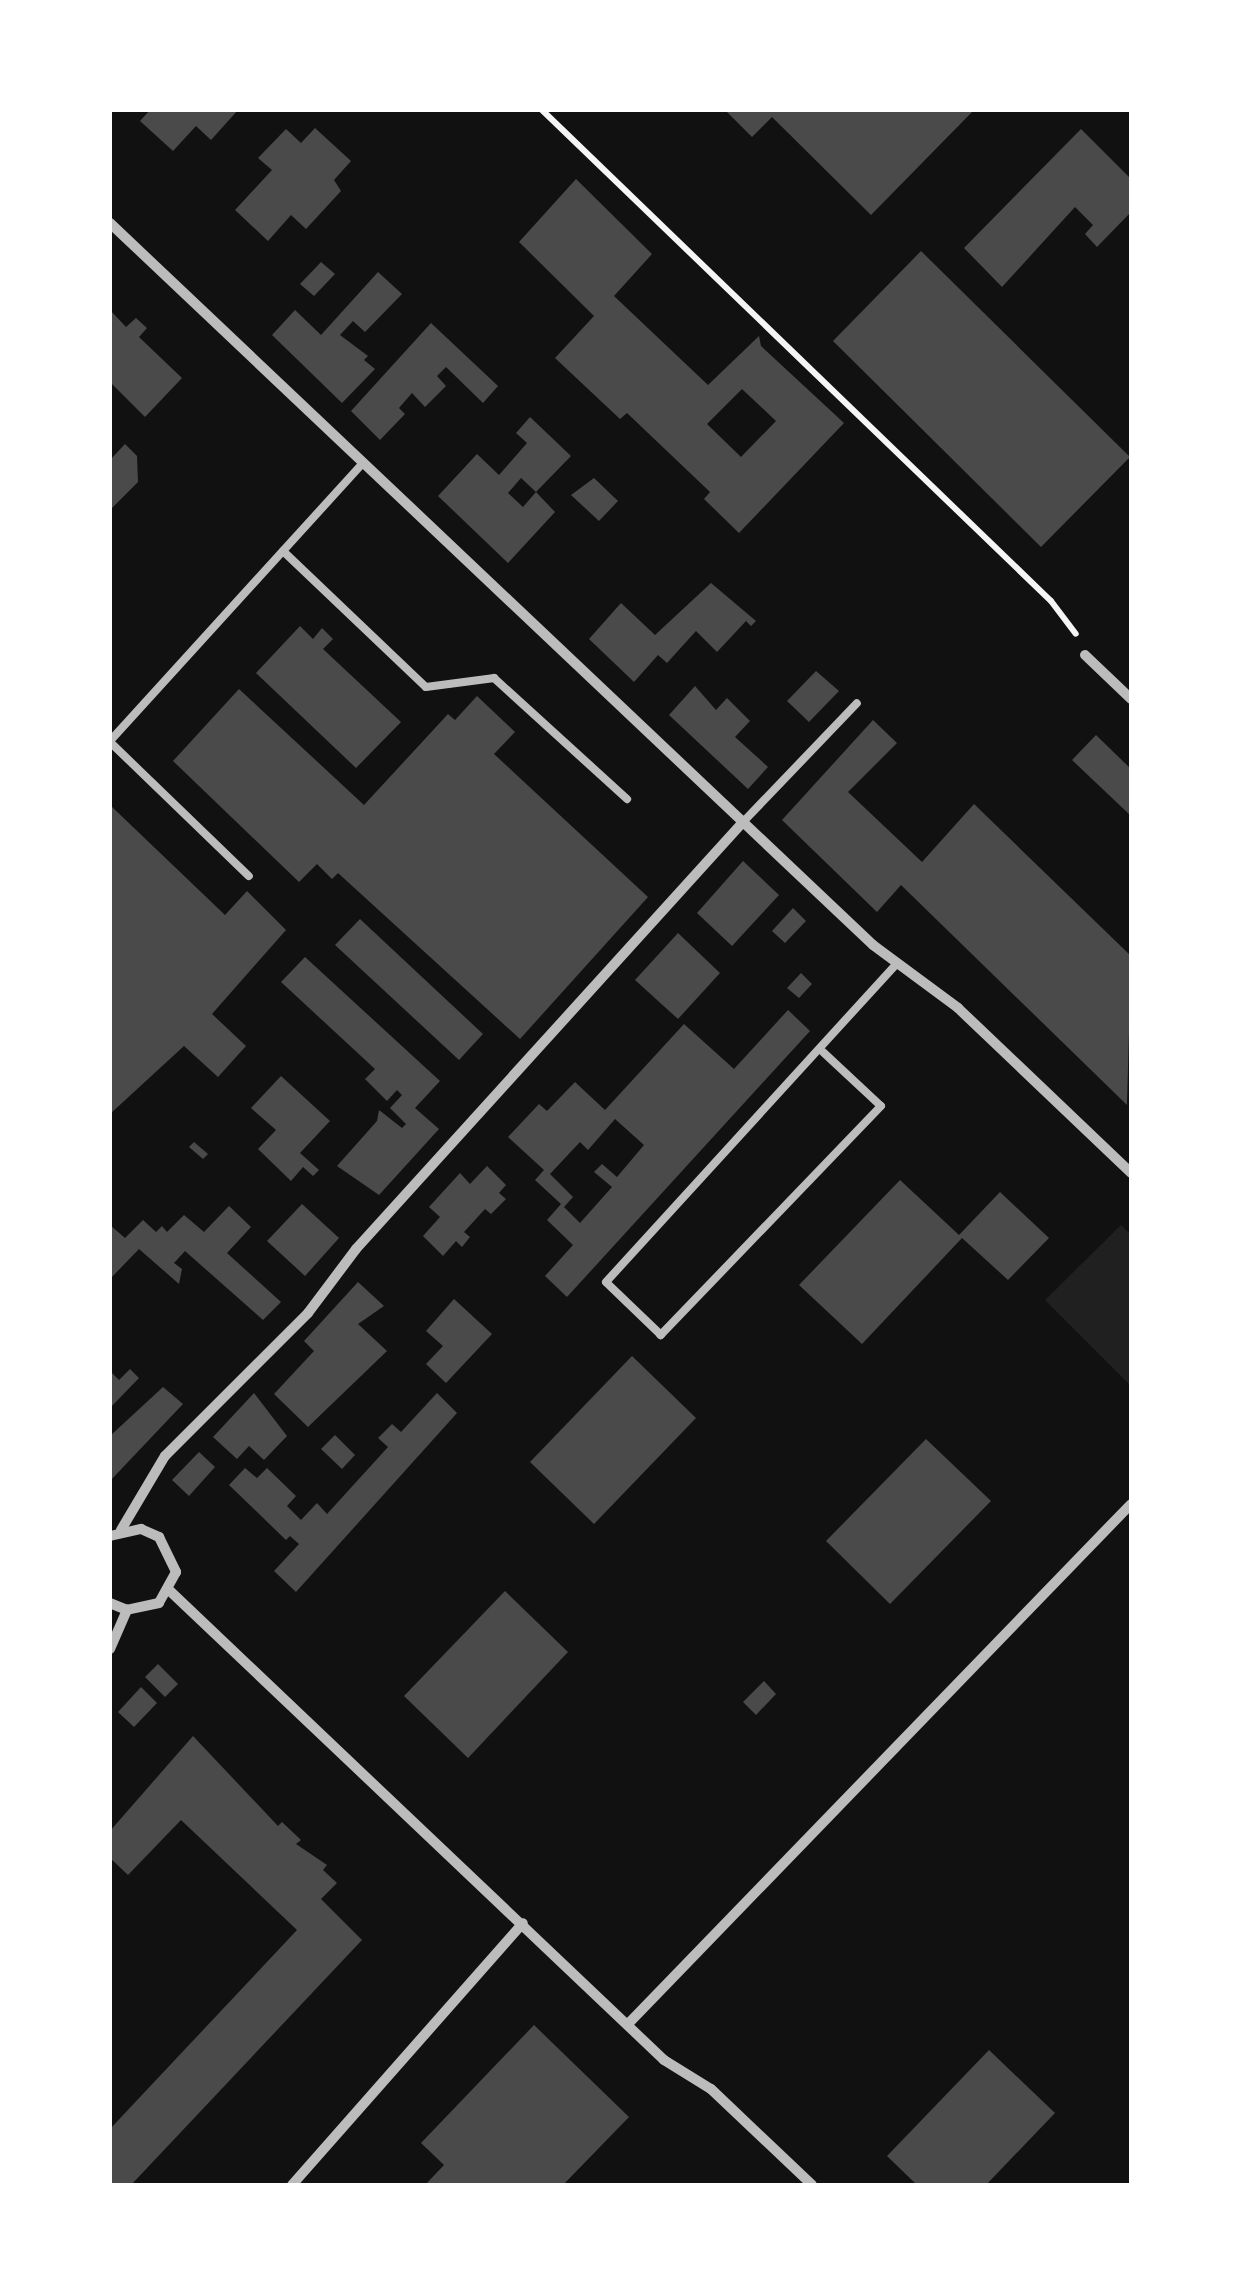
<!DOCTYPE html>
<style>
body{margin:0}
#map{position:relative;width:1241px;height:2295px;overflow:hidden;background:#111;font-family:"Work Sans",sans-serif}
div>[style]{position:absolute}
.green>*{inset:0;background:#202020}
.building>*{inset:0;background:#4a4a4a}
.path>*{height:6px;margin:-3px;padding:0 3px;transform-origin:3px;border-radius:3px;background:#f5f5f5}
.service>*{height:8px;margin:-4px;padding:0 4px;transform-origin:4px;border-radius:4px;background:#bcbcbc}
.minor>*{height:10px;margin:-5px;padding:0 5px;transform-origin:5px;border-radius:5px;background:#bcbcbc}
span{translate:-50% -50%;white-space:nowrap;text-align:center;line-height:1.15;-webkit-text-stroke:10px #fff;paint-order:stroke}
.frame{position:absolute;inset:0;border:112px solid #fff;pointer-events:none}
</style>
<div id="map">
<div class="green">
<div style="clip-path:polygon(1121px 1225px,1131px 1235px,1131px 1386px,1045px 1300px)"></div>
</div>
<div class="building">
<div style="clip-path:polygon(150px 110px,238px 110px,211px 140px,196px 126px,173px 151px,140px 121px)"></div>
<div style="clip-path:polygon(725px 110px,974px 110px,871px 215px,772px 117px,752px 137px)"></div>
<div style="clip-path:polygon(315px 128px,351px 161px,334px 180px,341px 191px,306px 229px,291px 215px,268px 241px,235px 210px,272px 170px,258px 158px,286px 129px,301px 143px)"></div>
<div style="clip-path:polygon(1081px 129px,1131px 179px,1131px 212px,1097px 247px,1085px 234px,1093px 225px,1075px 207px,1002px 287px,964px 248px)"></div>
<div style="clip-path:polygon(evenodd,576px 179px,652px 254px,614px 296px,708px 385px,759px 336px,761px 346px,844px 423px,739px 533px,704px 499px,710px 492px,627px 413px,620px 419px,555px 358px,594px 316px,519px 242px,576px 179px,742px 389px,776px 421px,741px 457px,707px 424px,742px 389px)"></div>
<div style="clip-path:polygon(921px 251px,1130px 457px,1041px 547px,833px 341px)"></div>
<div style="clip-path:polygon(321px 262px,335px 274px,314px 296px,300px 284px)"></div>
<div style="clip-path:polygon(378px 272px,402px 294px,365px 332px,353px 321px,340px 335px,368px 356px,364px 360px,375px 369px,342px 403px,272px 335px,295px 310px,321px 335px)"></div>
<div style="clip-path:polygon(110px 310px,126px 327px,136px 318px,147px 328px,139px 337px,182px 378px,145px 417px,110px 382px)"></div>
<div style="clip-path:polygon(431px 323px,498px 386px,483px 403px,446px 367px,437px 376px,446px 386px,425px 407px,412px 393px,399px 408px,405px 414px,380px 440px,351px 411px)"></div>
<div style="clip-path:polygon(evenodd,530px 417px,571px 456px,536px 492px,555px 512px,508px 563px,438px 496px,477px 454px,499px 475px,527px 443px,516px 433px,530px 417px,521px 478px,536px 492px,523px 507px,508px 493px,521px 478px)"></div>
<div style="clip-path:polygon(125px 444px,137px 456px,138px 482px,110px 510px,110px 460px)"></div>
<div style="clip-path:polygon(594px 478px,618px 501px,599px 521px,571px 495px)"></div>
<div style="clip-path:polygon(711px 583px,756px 621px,751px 626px,746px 621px,717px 652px,696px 631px,667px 663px,658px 655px,634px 682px,589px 639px,621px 603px,655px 635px)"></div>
<div style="clip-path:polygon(300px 626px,313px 639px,322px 628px,333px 639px,323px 649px,401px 722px,356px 768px,256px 673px)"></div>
<div style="clip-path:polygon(816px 671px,839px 691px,809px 722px,787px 701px)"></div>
<div style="clip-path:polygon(695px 686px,716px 710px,727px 698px,750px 721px,735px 737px,768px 767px,748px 789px,669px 715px)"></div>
<div style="clip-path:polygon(239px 689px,364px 805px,448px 714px,455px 720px,477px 696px,515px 732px,494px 754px,648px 897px,520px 1039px,338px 873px,332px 879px,317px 864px,299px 882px,173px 761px)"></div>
<div style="clip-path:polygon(873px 720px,897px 743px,848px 792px,922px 862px,974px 804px,1131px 956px,1127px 1105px,901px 885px,877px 912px,782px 820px)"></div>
<div style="clip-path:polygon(1096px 735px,1131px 769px,1131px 816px,1072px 760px)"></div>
<div style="clip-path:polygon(110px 805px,225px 915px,247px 891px,286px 930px,212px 1014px,246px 1046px,218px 1077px,184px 1046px,110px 1114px)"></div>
<div style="clip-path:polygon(743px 861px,779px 895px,732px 946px,697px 913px)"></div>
<div style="clip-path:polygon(793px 908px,806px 921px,785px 943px,772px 931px)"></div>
<div style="clip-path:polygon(360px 919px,483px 1034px,459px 1060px,335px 945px)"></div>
<div style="clip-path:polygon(678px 933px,720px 973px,678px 1019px,635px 980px)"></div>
<div style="clip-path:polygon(305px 957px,440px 1081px,415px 1108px,439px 1129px,379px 1195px,337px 1166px,377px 1121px,379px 1110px,402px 1128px,406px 1124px,390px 1108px,402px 1095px,397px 1090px,387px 1101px,365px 1079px,375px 1069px,281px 982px)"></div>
<div style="clip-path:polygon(801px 973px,812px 984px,799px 998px,787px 988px)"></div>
<div style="clip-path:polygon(evenodd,788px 1010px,810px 1031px,567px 1297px,545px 1276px,573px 1245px,547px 1220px,561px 1204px,535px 1180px,544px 1170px,508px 1137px,539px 1104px,547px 1111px,575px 1082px,605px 1110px,684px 1024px,734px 1069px,788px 1010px,615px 1119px,644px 1145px,617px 1177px,602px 1164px,594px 1172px,612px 1187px,580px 1223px,564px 1207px,573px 1197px,550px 1174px,580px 1142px,588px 1150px,615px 1119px)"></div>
<div style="clip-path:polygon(281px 1076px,330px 1121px,300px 1153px,319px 1170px,313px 1176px,303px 1167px,291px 1181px,258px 1149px,276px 1130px,251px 1108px)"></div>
<div style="clip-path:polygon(194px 1142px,208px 1154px,203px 1159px,189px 1147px)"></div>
<div style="clip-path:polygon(487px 1166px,506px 1185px,499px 1193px,506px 1199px,491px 1214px,485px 1209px,464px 1232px,470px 1237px,462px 1247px,456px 1241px,443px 1256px,423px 1236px,440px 1217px,429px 1207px,460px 1173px,470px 1184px)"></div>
<div style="clip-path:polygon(900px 1180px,959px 1235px,1000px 1192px,1049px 1238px,1008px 1280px,962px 1238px,862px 1344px,799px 1285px)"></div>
<div style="clip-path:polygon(302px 1204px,339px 1238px,305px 1276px,267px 1241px)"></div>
<div style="clip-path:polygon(229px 1206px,251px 1227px,227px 1253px,281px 1302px,263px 1320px,185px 1251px,174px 1263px,182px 1269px,179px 1284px,139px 1249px,110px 1279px,110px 1225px,125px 1238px,143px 1220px,156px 1232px,162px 1226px,167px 1232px,184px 1215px,204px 1232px)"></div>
<div style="clip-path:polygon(358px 1282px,384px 1306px,358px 1324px,387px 1351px,308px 1427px,274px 1394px,314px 1351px,304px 1341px)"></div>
<div style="clip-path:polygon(454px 1299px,492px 1334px,446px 1383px,426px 1364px,443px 1346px,426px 1331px)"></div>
<div style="clip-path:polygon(632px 1356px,696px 1418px,594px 1524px,530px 1462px)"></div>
<div style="clip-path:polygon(130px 1369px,139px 1378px,110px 1408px,110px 1371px,119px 1380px)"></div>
<div style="clip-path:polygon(163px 1387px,183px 1404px,110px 1481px,110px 1436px)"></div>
<div style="clip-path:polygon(254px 1393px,287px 1436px,264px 1460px,249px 1446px,237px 1459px,213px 1437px)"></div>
<div style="clip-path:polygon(437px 1393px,457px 1413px,296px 1592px,274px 1571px,299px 1544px,290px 1536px,286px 1540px,229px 1485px,245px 1468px,257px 1478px,267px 1468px,296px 1496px,287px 1506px,301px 1520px,317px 1503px,327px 1514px,388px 1447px,378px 1438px,392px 1424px,401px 1432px)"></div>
<div style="clip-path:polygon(335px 1435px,355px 1455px,342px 1469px,321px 1449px)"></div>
<div style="clip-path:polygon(926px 1439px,991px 1501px,890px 1604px,826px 1541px)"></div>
<div style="clip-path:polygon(199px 1452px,215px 1467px,189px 1496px,172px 1480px)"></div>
<div style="clip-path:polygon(505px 1591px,568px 1652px,468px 1758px,404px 1696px)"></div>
<div style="clip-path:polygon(158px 1664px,178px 1684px,165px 1697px,145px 1677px)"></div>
<div style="clip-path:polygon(764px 1681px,776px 1694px,756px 1715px,743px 1702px)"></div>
<div style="clip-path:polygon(141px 1687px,157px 1703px,134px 1727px,118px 1712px)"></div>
<div style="clip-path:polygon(193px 1736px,278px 1826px,282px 1822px,301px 1840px,296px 1844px,327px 1865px,323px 1870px,337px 1883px,321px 1899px,362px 1940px,131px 2185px,110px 2185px,110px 2129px,297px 1930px,181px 1820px,128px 1875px,110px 1858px,110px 1831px)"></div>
<div style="clip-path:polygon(534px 2025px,629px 2117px,563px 2185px,425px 2185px,444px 2165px,421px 2143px)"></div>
<div style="clip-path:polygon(989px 2050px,1055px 2113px,986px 2185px,917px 2185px,887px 2156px)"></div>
</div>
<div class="path">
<div style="left:542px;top:110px;width:707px;rotate:43.97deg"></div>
<div style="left:1051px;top:601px;width:41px;rotate:52.9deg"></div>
</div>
<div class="service">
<div style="left:283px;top:551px;width:197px;rotate:43.6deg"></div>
<div style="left:426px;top:687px;width:69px;rotate:-7.5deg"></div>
<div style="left:494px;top:678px;width:180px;rotate:42.3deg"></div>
<div style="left:110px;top:741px;width:377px;rotate:-47.7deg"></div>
<div style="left:110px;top:742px;width:193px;rotate:44deg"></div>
<div style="left:744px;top:821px;width:163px;rotate:-46.2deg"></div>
<div style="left:823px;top:1052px;width:79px;rotate:43deg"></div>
<div style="left:881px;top:1106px;width:318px;rotate:133.9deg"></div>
<div style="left:661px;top:1335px;width:76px;rotate:-136.1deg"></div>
<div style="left:606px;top:1282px;width:430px;rotate:-47.6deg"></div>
</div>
<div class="minor">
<div style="left:110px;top:223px;width:1050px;rotate:43.42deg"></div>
<div style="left:873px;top:945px;width:106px;rotate:36.5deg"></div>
<div style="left:958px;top:1008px;width:239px;rotate:43.6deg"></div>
<div style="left:1085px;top:655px;width:64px;rotate:43.7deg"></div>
<div style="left:121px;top:1530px;width:86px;rotate:-59.3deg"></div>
<div style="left:165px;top:1456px;width:202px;rotate:-45deg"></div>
<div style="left:308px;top:1313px;width:80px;rotate:-53.1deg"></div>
<div style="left:356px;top:1249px;width:578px;rotate:-47.81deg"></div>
<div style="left:110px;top:1536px;width:32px;rotate:-13deg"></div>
<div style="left:141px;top:1529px;width:20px;rotate:24deg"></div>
<div style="left:159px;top:1537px;width:39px;rotate:64deg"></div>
<div style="left:176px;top:1572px;width:35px;rotate:119deg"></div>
<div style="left:159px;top:1603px;width:33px;rotate:168deg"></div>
<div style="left:127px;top:1610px;width:18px;rotate:-158deg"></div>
<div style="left:170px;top:1591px;width:681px;rotate:43.51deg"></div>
<div style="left:664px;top:2060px;width:55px;rotate:31.7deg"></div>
<div style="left:711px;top:2089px;width:139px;rotate:43.5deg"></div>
<div style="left:110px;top:1649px;width:43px;rotate:-66.4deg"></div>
<div style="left:628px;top:2024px;width:723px;rotate:-45.95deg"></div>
<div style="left:292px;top:2185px;width:349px;rotate:-48.6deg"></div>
</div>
<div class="frame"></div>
</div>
